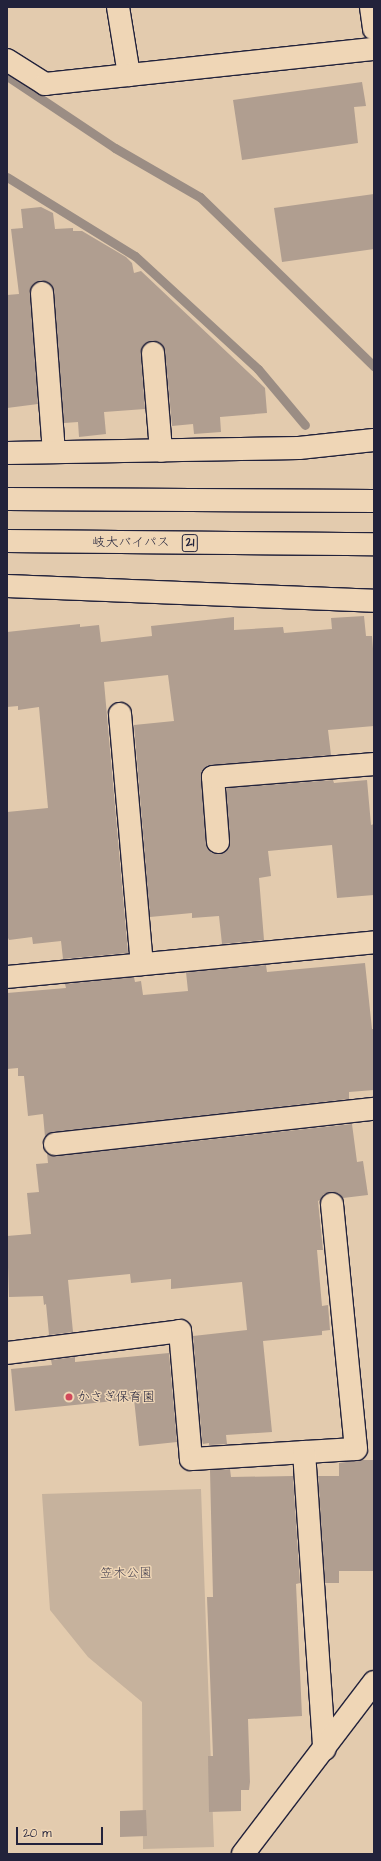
<!DOCTYPE html>
<meta charset="utf-8">
<style>
body{margin:0}
#map{position:relative;width:381px;height:1861px;overflow:hidden;background:#e3cbae;font-family:"Architects Daughter","Klee One",sans-serif}
div>[style]{position:absolute}
.green>*{inset:0;background:#c6b29d}
.stream>*{height:9px;margin:-4.5px;padding:0 4.5px;transform-origin:4.5px;border-radius:4.5px;background:#9b8d84}
.building>*{inset:0;background:#b09e90}
.roads{filter:drop-shadow(1px 0 #22223b) drop-shadow(-1px 0 #22223b) drop-shadow(0 1px #22223b) drop-shadow(0 -1px #22223b)}
.minor>*{height:22px;margin:-11px;padding:0 11px;transform-origin:11px;border-radius:11px;background:#efd6b6}
.highway>*{height:22px;margin:-11px;padding:0 11px;transform-origin:11px;border-radius:11px;background:#efd6b6}
.dots>*{width:11px;height:11px;translate:-50% -50%;box-sizing:border-box;border:2px solid #efd6b6;border-radius:50%}
span{translate:-50% -50%;white-space:nowrap;text-align:center;line-height:1.15;-webkit-text-stroke:3px #efd6b6;paint-order:stroke}
.shield-label span{padding:1px 3px;background:#efd6b6;border:1px solid;border-radius:3px;-webkit-text-stroke-width:0}
.shield-label{font-size:12px;color:#22223b;font-weight:700}
.street-label{font-size:13px;color:#22223b}
.poi-label{font-size:13px;color:#22223b}
.left{translate:0 -50%;text-align:left}
.park-label{font-size:13px;color:#433f4f}
.frame{position:absolute;inset:0;border:8px solid #22223b;pointer-events:none}
.scale{position:absolute;left:16px;top:1827px;width:87px;height:18px;box-sizing:border-box;border:2px solid #22223b;border-top:0;padding-left:5px;font-size:12px;line-height:14px;white-space:nowrap;color:#22223b;-webkit-text-stroke:3px #efd6b6;paint-order:stroke}
</style>
<div id="map">
<div class="green">
<div style="clip-path:polygon(201px 1489px,214px 1847px,143px 1849px,142px 1702px,88px 1657px,50px 1610px,42px 1494px)"></div>
</div>
<div class="stream">
<div style="left:7px;top:76px;width:130px;rotate:33.7deg"></div>
<div style="left:115px;top:148px;width:98px;rotate:30deg"></div>
<div style="left:200px;top:197px;width:243px;rotate:44.2deg"></div>
<div style="left:7px;top:177px;width:150px;rotate:31.7deg"></div>
<div style="left:135px;top:256px;width:167px;rotate:42.6deg"></div>
<div style="left:258px;top:369px;width:73px;rotate:50deg"></div>
</div>
<div class="building">
<div style="clip-path:polygon(362px 82px,366px 106px,354px 107px,358px 143px,242px 160px,233px 100px)"></div>
<div style="clip-path:polygon(374px 194px,374px 249px,282px 262px,274px 208px)"></div>
<div style="clip-path:polygon(41px 207px,53px 213px,55px 229px,73px 228px,73px 231px,82px 231px,126px 257px,132px 263px,134px 273px,141px 271px,265px 388px,267px 413px,220px 417px,221px 432px,194px 434px,193px 424px,172px 426px,165px 352px,163px 346px,159px 342px,152px 341px,146px 343px,142px 347px,141px 354px,145px 409px,104px 412px,106px 434px,79px 437px,78px 422px,64px 423px,54px 292px,52px 286px,47px 282px,41px 281px,35px 283px,31px 288px,30px 294px,38px 404px,7px 408px,7px 295px,19px 294px,11px 229px,23px 228px,21px 209px)"></div>
<div style="clip-path:polygon(364px 616px,366px 636px,372px 636px,374px 661px,374px 726px,328px 730px,331px 755px,212px 765px,206px 767px,202px 771px,201px 778px,206px 843px,208px 849px,212px 853px,219px 854px,225px 852px,229px 848px,230px 841px,226px 788px,333px 780px,334px 783px,367px 780px,371px 825px,374px 824px,374px 895px,337px 898px,332px 845px,268px 851px,271px 876px,259px 878px,264px 940px,222px 944px,219px 916px,192px 918px,192px 913px,150px 917px,134px 725px,174px 721px,168px 675px,104px 682px,128px 953px,63px 959px,61px 941px,33px 944px,32px 937px,9px 940px,7px 936px,7px 812px,48px 808px,39px 707px,18px 710px,18px 706px,7px 707px,7px 632px,80px 624px,80px 627px,99px 625px,101px 642px,152px 636px,151px 626px,234px 617px,234px 630px,283px 627px,284px 633px,332px 629px,331px 618px)"></div>
<div style="clip-path:polygon(365px 963px,372px 1029px,374px 1029px,374px 1090px,349px 1092px,349px 1099px,54px 1132px,45px 1137px,43px 1114px,28px 1116px,24px 1076px,18px 1076px,18px 1068px,7px 1069px,7px 993px,66px 988px,65px 984px,134px 977px,135px 982px,141px 981px,143px 995px,188px 991px,186px 972px,266px 965px,267px 972px)"></div>
<div style="clip-path:polygon(352px 1124px,357px 1162px,363px 1161px,368px 1195px,343px 1198px,338px 1193px,330px 1192px,324px 1194px,320px 1200px,318px 1201px,323px 1250px,317px 1250px,322px 1306px,328px 1305px,330px 1330px,322px 1331px,322px 1335px,263px 1341px,272px 1432px,226px 1435px,227px 1444px,209px 1445px,209px 1443px,203px 1444px,202px 1440px,193px 1336px,247px 1330px,242px 1282px,171px 1289px,171px 1279px,131px 1283px,130px 1274px,68px 1280px,73px 1332px,49px 1335px,46px 1304px,44px 1305px,43px 1296px,9px 1297px,7px 1236px,31px 1234px,27px 1193px,39px 1192px,36px 1164px,48px 1163px,47px 1153px,56px 1156px)"></div>
<div style="clip-path:polygon(169px 1353px,177px 1442px,139px 1446px,134px 1399px,15px 1411px,11px 1369px,52px 1365px,51px 1360px,75px 1357px,75px 1362px)"></div>
<div style="clip-path:polygon(361px 1460px,374px 1460px,374px 1571px,339px 1571px,339px 1583px,325px 1583px,318px 1476px,339px 1476px,339px 1463px)"></div>
<div style="clip-path:polygon(230px 1469px,231px 1477px,293px 1476px,300px 1583px,296px 1584px,302px 1716px,248px 1719px,250px 1782px,249px 1790px,241px 1790px,241px 1811px,209px 1812px,208px 1756px,213px 1756px,207px 1597px,213px 1597px,210px 1470px)"></div>
<div style="clip-path:polygon(146px 1810px,147px 1836px,120px 1837px,120px 1811px)"></div>
</div>
<div class="roads">
<div class="minor">
<div style="left:118px;top:7px;width:69px;rotate:80.8deg"></div>
<div style="left:371px;top:7px;width:22px;rotate:82deg"></div>
<div style="left:7px;top:60px;width:45px;rotate:32.3deg"></div>
<div style="left:45px;top:84px;width:331px;rotate:-6.1deg"></div>
<div style="left:42px;top:293px;width:159px;rotate:85.7deg"></div>
<div style="left:153px;top:353px;width:98px;rotate:85.3deg"></div>
<div style="left:7px;top:453px;width:292px;rotate:-1deg"></div>
<div style="left:299px;top:448px;width:75px;rotate:-6.1deg"></div>
<div style="left:7px;top:586px;width:367px;rotate:2.3deg"></div>
<div style="left:120px;top:714px;width:251px;rotate:85deg"></div>
<div style="left:218px;top:842px;width:65px;rotate:-94.4deg"></div>
<div style="left:213px;top:777px;width:162px;rotate:-4.6deg"></div>
<div style="left:7px;top:977px;width:369px;rotate:-5.4deg"></div>
<div style="left:55px;top:1144px;width:321px;rotate:-6.3deg"></div>
<div style="left:7px;top:1353px;width:174px;rotate:-7.2deg"></div>
<div style="left:180px;top:1331px;width:128px;rotate:85.1deg"></div>
<div style="left:191px;top:1459px;width:165px;rotate:-3.5deg"></div>
<div style="left:356px;top:1449px;width:246px;rotate:-95.6deg"></div>
<div style="left:304px;top:1452px;width:298px;rotate:86.1deg"></div>
<div style="left:243px;top:1854px;width:216px;rotate:-52.7deg"></div>
</div>
<div class="highway">
<div style="left:7px;top:499px;width:367px;rotate:0.3deg"></div>
<div style="left:7px;top:541px;width:367px;rotate:0.5deg"></div>
</div>
</div>
<div class="dots">
<div style="left:69px;top:1397px;background:#d1495b"></div>
</div>
<div class="shield-label">
<span style="left:190px;top:543px">21</span>
</div>
<div class="street-label">
<span style="left:131px;top:542px">岐大バイパス</span>
</div>
<div class="poi-label">
<span class="left" style="left:77px;top:1397px">かさぎ保育園</span>
</div>
<div class="park-label">
<span style="left:126px;top:1573px">笠木公園</span>
</div>
<div class="frame"></div>
<div class="scale">20 m</div>
</div>
